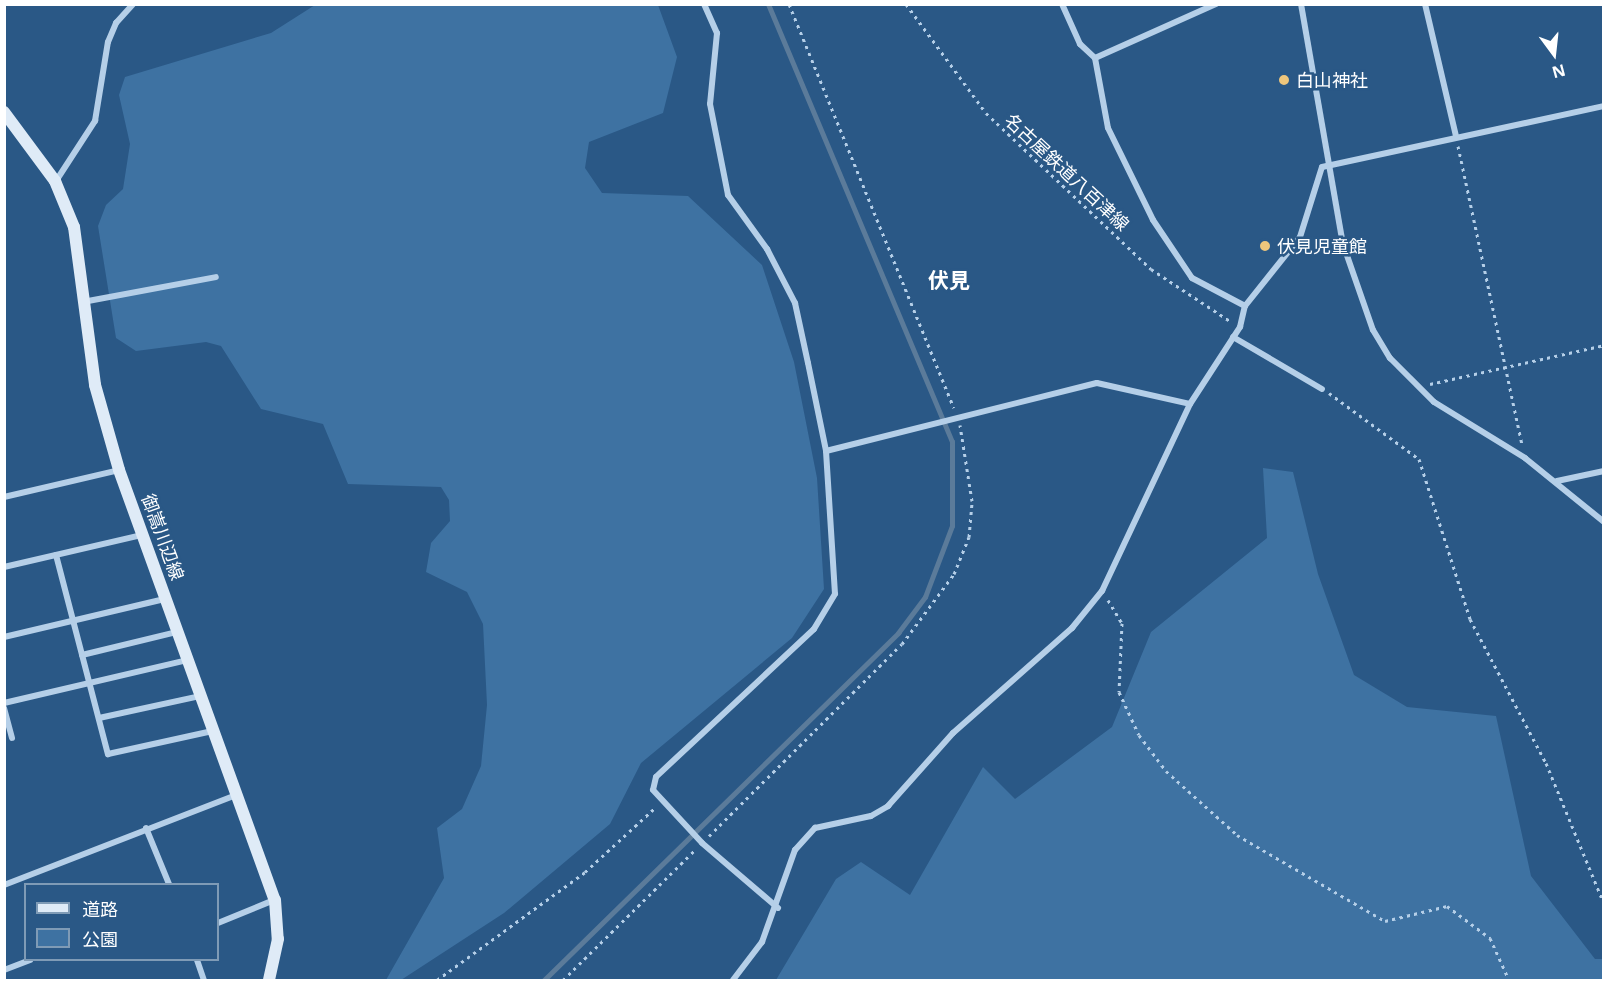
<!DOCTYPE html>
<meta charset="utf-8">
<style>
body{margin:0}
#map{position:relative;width:1608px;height:985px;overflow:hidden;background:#2a5886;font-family:"Open Sans","Noto Sans JP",sans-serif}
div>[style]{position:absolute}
.green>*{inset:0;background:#3e72a2}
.stream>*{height:4.5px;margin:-2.25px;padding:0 2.25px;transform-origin:2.25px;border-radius:2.25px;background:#5b7b9a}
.path>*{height:3px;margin-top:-1.5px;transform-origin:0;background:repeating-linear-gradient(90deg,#b5cfe8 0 3px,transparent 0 7.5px)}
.street>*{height:6px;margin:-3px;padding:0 3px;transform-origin:3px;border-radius:3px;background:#b5cfe8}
.secondary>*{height:12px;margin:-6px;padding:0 6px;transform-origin:6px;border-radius:6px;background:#dfebf7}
.dots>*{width:16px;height:16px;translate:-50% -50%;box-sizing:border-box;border:3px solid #2a5886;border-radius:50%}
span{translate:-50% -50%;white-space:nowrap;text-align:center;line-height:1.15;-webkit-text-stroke:5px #2a5886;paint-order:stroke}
.poi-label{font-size:18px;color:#fff}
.left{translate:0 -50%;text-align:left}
.street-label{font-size:18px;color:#fff}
.quarter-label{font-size:21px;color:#fff;font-weight:700}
.frame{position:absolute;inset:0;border:6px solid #fff;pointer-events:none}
.legend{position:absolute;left:24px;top:883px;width:195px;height:78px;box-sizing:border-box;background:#2a5886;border:2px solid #7f9bb6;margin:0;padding:8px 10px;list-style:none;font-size:18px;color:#fff}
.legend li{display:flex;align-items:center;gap:12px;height:30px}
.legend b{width:30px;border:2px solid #7f9bb6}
.north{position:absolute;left:1524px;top:24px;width:60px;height:60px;-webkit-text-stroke:4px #2a5886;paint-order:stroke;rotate:165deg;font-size:16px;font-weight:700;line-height:24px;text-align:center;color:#fff}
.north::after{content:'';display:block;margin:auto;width:21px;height:27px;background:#fff;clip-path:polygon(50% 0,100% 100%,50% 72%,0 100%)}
</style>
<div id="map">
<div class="green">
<div style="clip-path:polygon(315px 5px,658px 5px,677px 57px,663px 113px,589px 142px,585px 168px,602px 193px,688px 196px,762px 265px,794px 362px,817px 478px,824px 589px,792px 638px,641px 763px,610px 824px,504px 913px,401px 980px,386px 980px,444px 878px,437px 828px,462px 809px,481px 766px,487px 705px,483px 624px,467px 592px,426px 572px,431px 543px,450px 521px,449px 500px,441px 487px,348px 484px,323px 424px,261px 409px,221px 346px,206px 342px,136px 351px,116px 338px,98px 226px,106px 205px,123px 189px,130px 144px,119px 95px,125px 77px,271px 33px)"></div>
<div style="clip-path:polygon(1263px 468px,1293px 472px,1318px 574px,1354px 675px,1407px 707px,1496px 716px,1531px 876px,1595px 959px,1603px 959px,1603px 980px,776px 980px,836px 879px,861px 862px,910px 895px,983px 767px,1015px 799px,1112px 727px,1151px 632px,1267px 538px)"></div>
</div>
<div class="stream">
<div style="left:544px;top:980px;width:496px;rotate:-44.4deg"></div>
<div style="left:898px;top:633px;width:45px;rotate:-53.1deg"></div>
<div style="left:925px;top:597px;width:76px;rotate:-69.2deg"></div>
<div style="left:952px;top:526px;width:84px;rotate:-90deg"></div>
<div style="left:952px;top:442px;width:475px;rotate:-112.8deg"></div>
</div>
<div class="path">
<div style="left:789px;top:4px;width:436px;rotate:67.8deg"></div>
<div style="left:906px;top:4px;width:135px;rotate:53.7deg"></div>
<div style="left:986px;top:113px;width:227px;rotate:43.4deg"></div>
<div style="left:1151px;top:269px;width:95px;rotate:33.4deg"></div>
<div style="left:1458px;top:146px;width:305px;rotate:77.9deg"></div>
<div style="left:1430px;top:384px;width:178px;rotate:-12.6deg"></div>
<div style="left:1329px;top:393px;width:112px;rotate:36.3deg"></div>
<div style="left:1419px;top:459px;width:168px;rotate:72.3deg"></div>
<div style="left:1470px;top:619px;width:163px;rotate:62.2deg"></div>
<div style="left:1546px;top:763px;width:152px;rotate:67.6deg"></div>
<div style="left:1108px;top:600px;width:27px;rotate:59deg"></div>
<div style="left:1122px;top:623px;width:69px;rotate:92.5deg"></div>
<div style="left:1119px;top:692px;width:47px;rotate:65.1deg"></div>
<div style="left:1139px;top:735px;width:45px;rotate:53.1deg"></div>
<div style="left:1166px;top:771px;width:96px;rotate:42deg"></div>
<div style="left:1237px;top:835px;width:171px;rotate:30.2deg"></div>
<div style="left:1385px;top:921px;width:64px;rotate:-13.6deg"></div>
<div style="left:1447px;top:906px;width:54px;rotate:36.7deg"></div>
<div style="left:1490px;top:938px;width:46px;rotate:65.7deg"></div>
<div style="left:709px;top:836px;width:272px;rotate:-44.9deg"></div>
<div style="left:902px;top:644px;width:87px;rotate:-53.4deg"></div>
<div style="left:954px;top:574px;width:40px;rotate:-68deg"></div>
<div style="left:969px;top:537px;width:36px;rotate:-85deg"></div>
<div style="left:972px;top:501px;width:77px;rotate:-99deg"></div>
<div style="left:437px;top:980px;width:183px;rotate:-36.1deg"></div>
<div style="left:585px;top:872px;width:96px;rotate:-42.5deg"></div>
<div style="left:563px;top:980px;width:187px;rotate:-44.6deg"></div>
</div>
<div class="street">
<div style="left:704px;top:4px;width:32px;rotate:66deg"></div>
<div style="left:717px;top:33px;width:71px;rotate:95.6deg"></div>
<div style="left:710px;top:104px;width:93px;rotate:78.8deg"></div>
<div style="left:728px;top:195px;width:67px;rotate:54.2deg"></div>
<div style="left:767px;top:249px;width:61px;rotate:62.6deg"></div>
<div style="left:795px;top:303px;width:61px;rotate:77.8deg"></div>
<div style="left:808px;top:363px;width:90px;rotate:78.4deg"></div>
<div style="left:826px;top:451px;width:143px;rotate:86.4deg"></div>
<div style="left:835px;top:594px;width:41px;rotate:121deg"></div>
<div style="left:814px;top:629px;width:216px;rotate:136.9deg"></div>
<div style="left:656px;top:777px;width:13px;rotate:103deg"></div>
<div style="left:653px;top:790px;width:72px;rotate:47.2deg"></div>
<div style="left:702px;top:843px;width:100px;rotate:40.5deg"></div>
<div style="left:1062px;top:4px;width:44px;rotate:65.8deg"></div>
<div style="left:1080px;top:44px;width:21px;rotate:43deg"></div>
<div style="left:1095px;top:58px;width:71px;rotate:79.5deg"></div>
<div style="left:1108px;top:128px;width:102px;rotate:63.9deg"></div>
<div style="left:1153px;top:220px;width:70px;rotate:56.1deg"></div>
<div style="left:1192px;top:278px;width:60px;rotate:27.8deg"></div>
<div style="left:1301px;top:4px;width:244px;rotate:80.1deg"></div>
<div style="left:1343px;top:244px;width:91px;rotate:70.8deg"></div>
<div style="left:1373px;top:330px;width:33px;rotate:59deg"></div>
<div style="left:1390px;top:358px;width:62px;rotate:45deg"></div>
<div style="left:1434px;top:402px;width:107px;rotate:31.6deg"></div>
<div style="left:1525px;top:458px;width:102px;rotate:39deg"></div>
<div style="left:1425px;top:4px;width:136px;rotate:76.8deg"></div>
<div style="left:1095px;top:58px;width:133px;rotate:-24.1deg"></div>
<div style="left:56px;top:181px;width:72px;rotate:-57deg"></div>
<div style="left:95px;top:121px;width:80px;rotate:-80.7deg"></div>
<div style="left:108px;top:42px;width:21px;rotate:-67deg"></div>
<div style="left:116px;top:23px;width:25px;rotate:-48deg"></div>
<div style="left:88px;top:301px;width:130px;rotate:-10.6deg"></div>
<div style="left:1233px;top:337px;width:103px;rotate:30.3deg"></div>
<div style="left:826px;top:451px;width:279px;rotate:-14.1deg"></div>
<div style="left:1097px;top:383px;width:95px;rotate:12.7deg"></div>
<div style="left:1557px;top:481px;width:48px;rotate:-12deg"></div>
<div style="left:4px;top:497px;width:118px;rotate:-13.2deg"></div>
<div style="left:56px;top:555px;width:206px;rotate:75.4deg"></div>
<div style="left:108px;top:754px;width:107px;rotate:-12.4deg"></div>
<div style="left:4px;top:567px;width:142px;rotate:-13.1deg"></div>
<div style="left:4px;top:637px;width:165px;rotate:-13.3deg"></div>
<div style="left:82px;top:655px;width:98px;rotate:-13.6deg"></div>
<div style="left:4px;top:703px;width:188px;rotate:-13.2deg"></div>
<div style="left:4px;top:708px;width:31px;rotate:75deg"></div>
<div style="left:99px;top:718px;width:103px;rotate:-12.3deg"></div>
<div style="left:146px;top:828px;width:61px;rotate:67.7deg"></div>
<div style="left:4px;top:885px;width:249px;rotate:-21.2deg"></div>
<div style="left:218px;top:923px;width:61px;rotate:-22.3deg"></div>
<div style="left:197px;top:960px;width:21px;rotate:71deg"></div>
<div style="left:4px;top:970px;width:28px;rotate:-21deg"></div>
<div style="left:733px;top:980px;width:48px;rotate:-52.7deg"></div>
<div style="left:762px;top:942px;width:98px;rotate:-70.3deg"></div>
<div style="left:795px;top:850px;width:30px;rotate:-48deg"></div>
<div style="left:815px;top:828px;width:57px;rotate:-12.1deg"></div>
<div style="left:871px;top:816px;width:20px;rotate:-30deg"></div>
<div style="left:888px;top:806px;width:98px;rotate:-48.3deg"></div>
<div style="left:953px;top:733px;width:159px;rotate:-41.4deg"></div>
<div style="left:1072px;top:628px;width:48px;rotate:-51deg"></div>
<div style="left:1102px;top:591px;width:207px;rotate:-64.8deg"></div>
<div style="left:1190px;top:404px;width:92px;rotate:-57deg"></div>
<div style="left:1240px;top:327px;width:22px;rotate:-77deg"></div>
<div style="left:1245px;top:306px;width:88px;rotate:-51.4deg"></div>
<div style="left:1300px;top:237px;width:73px;rotate:-72.6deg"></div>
<div style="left:1322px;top:167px;width:289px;rotate:-12.2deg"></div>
</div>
<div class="secondary">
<div style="left:4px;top:112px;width:86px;rotate:53.5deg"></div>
<div style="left:55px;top:181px;width:50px;rotate:67.6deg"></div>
<div style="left:74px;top:227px;width:159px;rotate:82.4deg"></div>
<div style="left:95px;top:385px;width:88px;rotate:74.2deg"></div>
<div style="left:119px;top:470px;width:457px;rotate:70.1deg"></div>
<div style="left:275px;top:900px;width:39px;rotate:86deg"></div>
<div style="left:278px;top:939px;width:42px;rotate:102.4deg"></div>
</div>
<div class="dots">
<div style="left:1284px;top:80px;background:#eec67c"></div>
<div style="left:1265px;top:246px;background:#eec67c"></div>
</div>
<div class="poi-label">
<span class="left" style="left:1296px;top:80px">白山神社</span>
<span class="left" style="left:1277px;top:246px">伏見児童館</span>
</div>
<div class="street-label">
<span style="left:1067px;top:172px;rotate:43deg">名古屋鉄道八百津線</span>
<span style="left:163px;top:537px;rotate:70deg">御嵩川辺線</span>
</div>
<div class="quarter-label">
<span style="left:949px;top:280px">伏見</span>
</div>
<div class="frame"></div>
<ul class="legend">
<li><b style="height:8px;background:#dfebf7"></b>道路</li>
<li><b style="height:16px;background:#3e72a2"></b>公園</li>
</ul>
<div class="north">N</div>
</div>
